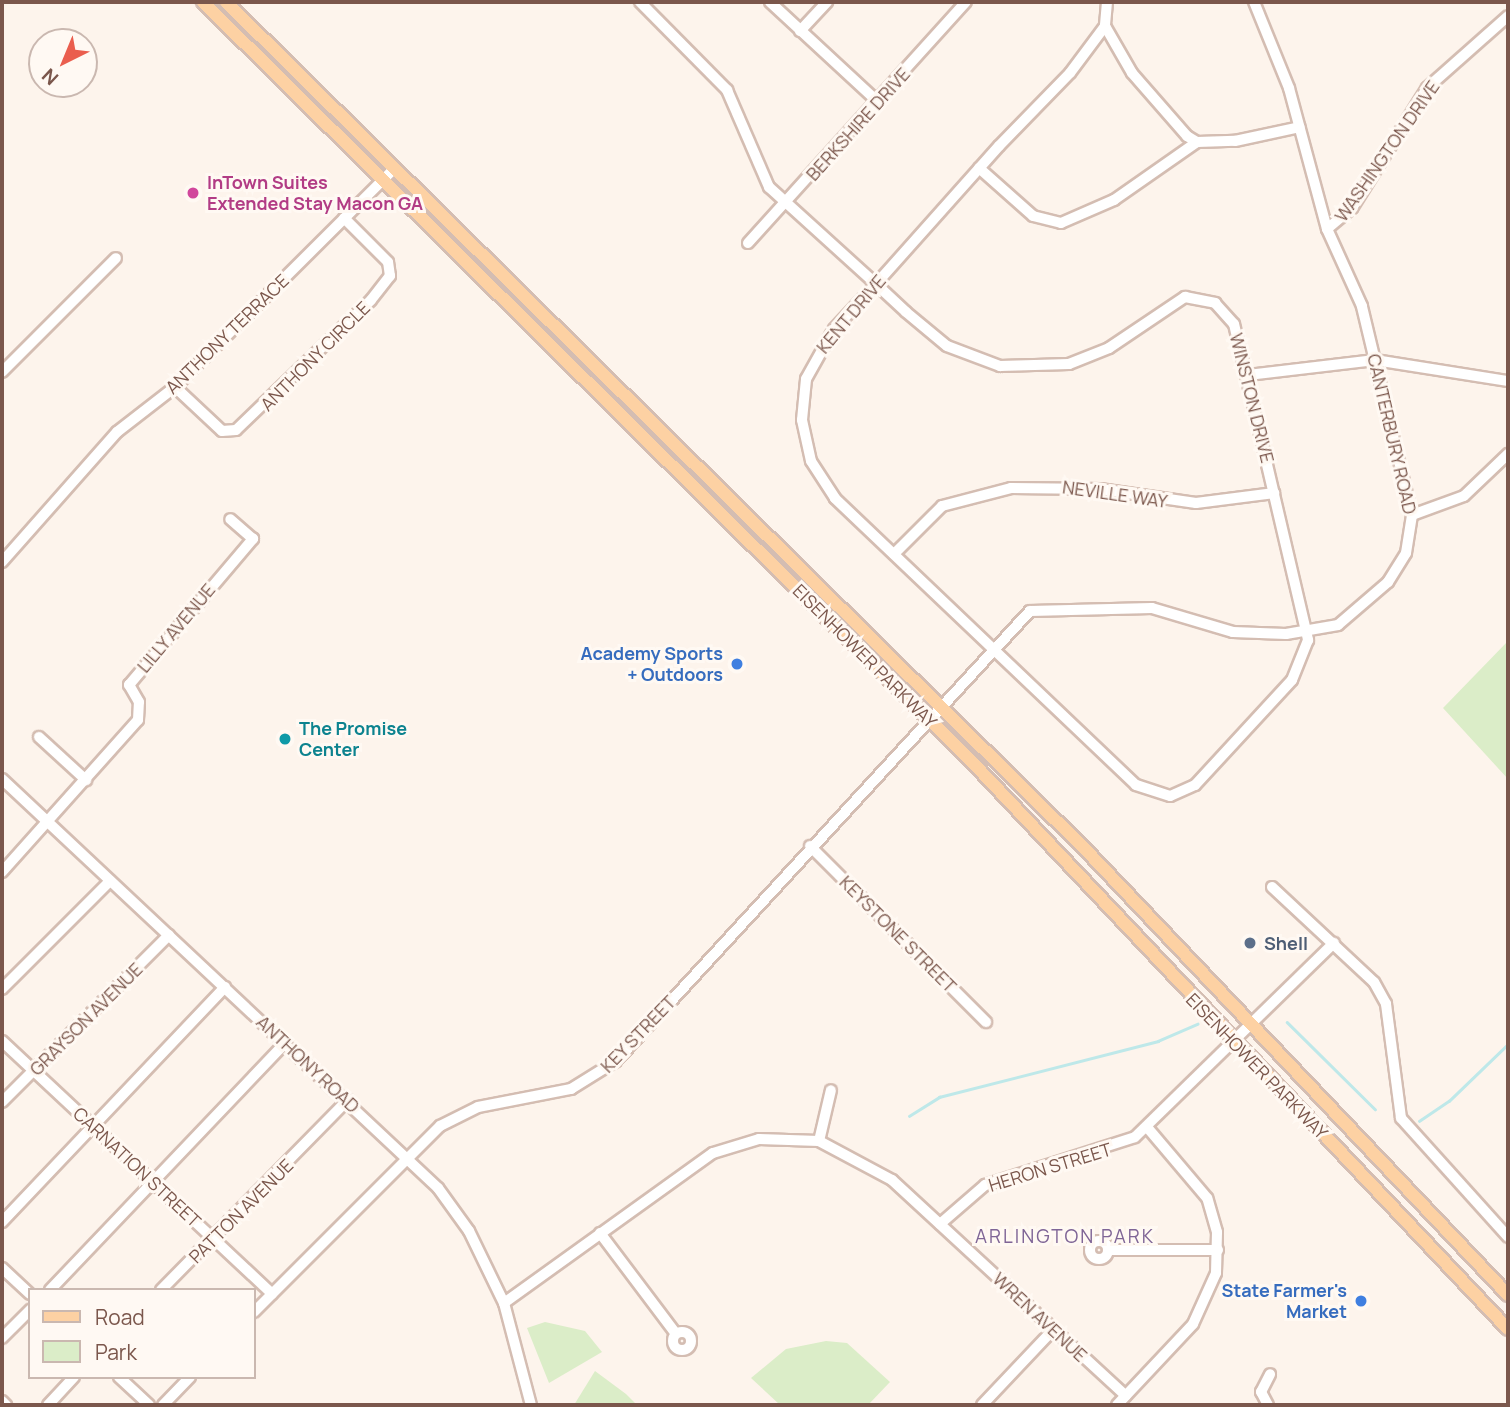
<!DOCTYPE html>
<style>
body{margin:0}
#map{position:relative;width:1510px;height:1407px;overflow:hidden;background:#fdf4ec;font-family:Manrope,sans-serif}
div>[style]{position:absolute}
.green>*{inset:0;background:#dbedc8}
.stream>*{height:2.5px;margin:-1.25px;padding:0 1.25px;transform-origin:1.25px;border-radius:1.25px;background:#bee8e9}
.roads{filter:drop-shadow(2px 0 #d4bdb2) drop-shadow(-2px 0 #d4bdb2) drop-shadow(0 2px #d4bdb2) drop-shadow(0 -2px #d4bdb2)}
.minor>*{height:10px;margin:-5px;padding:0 5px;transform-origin:5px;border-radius:5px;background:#fff}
.minor>.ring{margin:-5px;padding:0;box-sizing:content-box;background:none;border:10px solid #fff;border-radius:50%}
.major>*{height:12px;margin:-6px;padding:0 6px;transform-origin:6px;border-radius:6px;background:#fdd1a3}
.dots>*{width:19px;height:19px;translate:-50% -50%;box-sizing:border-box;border:4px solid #fff9f3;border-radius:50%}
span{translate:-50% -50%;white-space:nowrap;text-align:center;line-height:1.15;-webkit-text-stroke:6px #fff9f3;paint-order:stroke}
.street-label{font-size:18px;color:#7b574c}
.hotel-label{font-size:18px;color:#b23c85;font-weight:700}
.left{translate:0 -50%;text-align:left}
.shop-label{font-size:18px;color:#366cbe;font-weight:700}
.right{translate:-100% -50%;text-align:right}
.culture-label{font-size:18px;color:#0d838f;font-weight:700}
.service-label{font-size:18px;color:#4e5e75;font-weight:700}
.neighbourhood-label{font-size:19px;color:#7f6596;letter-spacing:2px}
.frame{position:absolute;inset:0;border:4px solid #7b574c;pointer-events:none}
.legend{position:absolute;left:28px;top:1288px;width:228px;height:91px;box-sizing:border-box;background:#fff9f3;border:2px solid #cab8b0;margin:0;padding:9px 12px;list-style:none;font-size:21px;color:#7b574c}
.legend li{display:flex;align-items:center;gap:14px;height:35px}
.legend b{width:35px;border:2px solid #cab8b0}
.north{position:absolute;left:28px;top:28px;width:70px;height:70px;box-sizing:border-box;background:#fff9f3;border:2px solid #cab8b0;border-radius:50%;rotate:223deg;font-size:19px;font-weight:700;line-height:28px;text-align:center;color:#7b574c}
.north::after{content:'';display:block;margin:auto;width:24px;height:32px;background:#ea5e4e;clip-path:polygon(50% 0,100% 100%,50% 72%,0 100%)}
</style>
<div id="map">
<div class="green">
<div style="clip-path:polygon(1508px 641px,1508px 779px,1443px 708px)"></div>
<div style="clip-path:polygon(545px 1322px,585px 1331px,602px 1352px,549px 1383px,527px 1328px)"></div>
<div style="clip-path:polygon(826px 1341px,847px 1343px,890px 1382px,868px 1405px,780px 1405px,751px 1378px,786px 1349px)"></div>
<div style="clip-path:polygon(595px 1371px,626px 1394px,637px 1405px,574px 1405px)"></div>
</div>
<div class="stream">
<div style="left:1287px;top:1022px;width:124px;rotate:44.7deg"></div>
<div style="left:909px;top:1116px;width:36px;rotate:-32deg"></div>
<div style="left:939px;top:1097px;width:226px;rotate:-14.3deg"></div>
<div style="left:1158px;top:1041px;width:43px;rotate:-23.6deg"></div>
<div style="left:1419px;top:1121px;width:36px;rotate:-34deg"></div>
<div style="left:1449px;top:1101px;width:82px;rotate:-44deg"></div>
</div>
<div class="roads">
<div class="minor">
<div style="left:640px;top:2px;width:124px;rotate:45.3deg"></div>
<div style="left:727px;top:90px;width:106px;rotate:66.6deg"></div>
<div style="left:769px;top:187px;width:144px;rotate:42.2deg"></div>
<div style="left:876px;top:284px;width:41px;rotate:43deg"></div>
<div style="left:906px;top:312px;width:53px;rotate:39.7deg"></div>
<div style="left:947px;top:346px;width:57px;rotate:20.7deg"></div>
<div style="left:1000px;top:366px;width:69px;rotate:-1.7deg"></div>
<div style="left:1069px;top:364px;width:43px;rotate:-21.8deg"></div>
<div style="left:1109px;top:348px;width:92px;rotate:-33.9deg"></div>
<div style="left:1185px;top:297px;width:31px;rotate:11deg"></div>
<div style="left:1215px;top:303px;width:28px;rotate:48deg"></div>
<div style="left:1234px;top:324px;width:325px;rotate:76.8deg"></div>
<div style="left:1308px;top:640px;width:43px;rotate:111.8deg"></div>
<div style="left:1292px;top:680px;width:143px;rotate:132.7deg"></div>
<div style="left:1195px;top:785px;width:27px;rotate:156deg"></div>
<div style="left:1170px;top:796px;width:36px;rotate:-162deg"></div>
<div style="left:1136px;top:785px;width:416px;rotate:-136.4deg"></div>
<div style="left:835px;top:498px;width:44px;rotate:-123deg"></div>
<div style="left:811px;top:461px;width:42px;rotate:-102.4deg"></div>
<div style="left:802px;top:420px;width:41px;rotate:-84.4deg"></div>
<div style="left:806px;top:379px;width:57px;rotate:-60.8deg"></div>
<div style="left:834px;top:329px;width:62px;rotate:-47deg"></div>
<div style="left:876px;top:284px;width:185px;rotate:-48.3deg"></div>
<div style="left:999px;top:146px;width:102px;rotate:-45.8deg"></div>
<div style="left:1070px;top:73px;width:59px;rotate:-53.3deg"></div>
<div style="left:770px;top:2px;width:147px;rotate:42.8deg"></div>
<div style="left:1107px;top:2px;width:24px;rotate:95deg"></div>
<div style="left:1105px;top:26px;width:54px;rotate:60.1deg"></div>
<div style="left:1132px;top:73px;width:84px;rotate:48.9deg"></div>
<div style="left:1187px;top:136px;width:12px;rotate:31deg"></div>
<div style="left:1197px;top:142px;width:38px;rotate:-2deg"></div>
<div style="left:1235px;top:141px;width:66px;rotate:-12.2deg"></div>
<div style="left:800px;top:31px;width:40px;rotate:-47deg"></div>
<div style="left:979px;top:168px;width:72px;rotate:41.6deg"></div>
<div style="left:1033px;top:216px;width:29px;rotate:14deg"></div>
<div style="left:1061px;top:223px;width:58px;rotate:-23.5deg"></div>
<div style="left:1114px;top:200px;width:101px;rotate:-34.9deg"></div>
<div style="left:1327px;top:229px;width:33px;rotate:-40deg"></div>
<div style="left:1352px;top:208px;width:142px;rotate:-58deg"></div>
<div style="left:1427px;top:88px;width:108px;rotate:-41.6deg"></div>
<div style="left:748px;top:243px;width:325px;rotate:-47.9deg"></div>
<div style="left:2px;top:372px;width:161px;rotate:-45deg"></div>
<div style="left:1248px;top:375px;width:128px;rotate:-6.7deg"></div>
<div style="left:1375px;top:360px;width:135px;rotate:9deg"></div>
<div style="left:175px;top:387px;width:64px;rotate:43.1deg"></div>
<div style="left:222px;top:431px;width:14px;rotate:-4deg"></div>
<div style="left:236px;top:430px;width:187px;rotate:-43.9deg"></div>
<div style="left:371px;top:300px;width:31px;rotate:-52deg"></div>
<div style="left:390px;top:276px;width:14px;rotate:-98deg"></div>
<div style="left:388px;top:262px;width:62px;rotate:-135deg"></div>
<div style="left:1412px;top:515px;width:55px;rotate:-20.1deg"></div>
<div style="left:1464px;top:496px;width:61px;rotate:-43.7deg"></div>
<div style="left:894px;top:554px;width:68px;rotate:-45deg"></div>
<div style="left:942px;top:506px;width:71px;rotate:-14.6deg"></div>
<div style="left:1011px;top:488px;width:89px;rotate:0.6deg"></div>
<div style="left:1100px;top:489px;width:97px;rotate:8.3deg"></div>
<div style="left:1196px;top:503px;width:79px;rotate:-7.3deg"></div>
<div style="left:2px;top:562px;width:174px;rotate:-48.5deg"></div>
<div style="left:117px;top:432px;width:73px;rotate:-37.8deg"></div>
<div style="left:175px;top:387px;width:310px;rotate:-44.9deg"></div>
<div style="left:39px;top:737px;width:64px;rotate:42.5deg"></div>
<div style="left:2px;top:779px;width:598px;rotate:43.17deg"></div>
<div style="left:438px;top:1188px;width:53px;rotate:54.2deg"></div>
<div style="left:469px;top:1231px;width:80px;rotate:64.1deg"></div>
<div style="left:504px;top:1303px;width:106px;rotate:75.2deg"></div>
<div style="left:810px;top:846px;width:249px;rotate:45deg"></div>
<div style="left:2px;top:872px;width:204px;rotate:-48.2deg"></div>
<div style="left:138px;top:720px;width:18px;rotate:-87deg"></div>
<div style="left:139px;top:702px;width:20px;rotate:-120deg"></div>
<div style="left:129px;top:685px;width:192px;rotate:-49.7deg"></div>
<div style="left:253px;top:539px;width:30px;rotate:-139deg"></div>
<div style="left:1272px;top:887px;width:139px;rotate:43deg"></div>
<div style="left:1374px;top:982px;width:25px;rotate:61deg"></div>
<div style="left:1386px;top:1004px;width:115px;rotate:82.5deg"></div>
<div style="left:1401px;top:1118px;width:160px;rotate:48deg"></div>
<div style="left:2px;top:989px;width:153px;rotate:-45deg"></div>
<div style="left:2px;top:1041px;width:370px;rotate:43.1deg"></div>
<div style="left:2px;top:1102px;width:236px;rotate:-45deg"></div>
<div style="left:819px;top:1141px;width:52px;rotate:-76.8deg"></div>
<div style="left:2px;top:1222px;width:324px;rotate:-46.5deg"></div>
<div style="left:940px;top:1224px;width:60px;rotate:-40.9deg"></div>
<div style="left:985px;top:1185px;width:157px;rotate:-17.7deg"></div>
<div style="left:1135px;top:1137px;width:278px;rotate:-44.3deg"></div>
<div style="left:600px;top:1233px;width:126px;rotate:53deg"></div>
<div class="ring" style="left:1090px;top:1241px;width:8px;height:8px"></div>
<div style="left:1109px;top:1250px;width:109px"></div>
<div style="left:2px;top:1268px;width:38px;rotate:43deg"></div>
<div style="left:50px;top:1290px;width:341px;rotate:-46.4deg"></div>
<div style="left:161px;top:1290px;width:267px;rotate:-45.5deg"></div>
<div style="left:504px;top:1303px;width:257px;rotate:-35.7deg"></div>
<div style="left:713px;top:1153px;width:48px;rotate:-16.9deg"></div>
<div style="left:759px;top:1139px;width:60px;rotate:1.9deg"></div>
<div style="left:819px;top:1141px;width:83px;rotate:28.1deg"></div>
<div style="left:892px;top:1180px;width:318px;rotate:42.7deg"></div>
<div style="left:254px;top:1312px;width:263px;rotate:-45deg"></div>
<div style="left:440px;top:1126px;width:42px;rotate:-26.6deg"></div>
<div style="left:478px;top:1107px;width:95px;rotate:-11deg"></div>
<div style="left:571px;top:1089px;width:53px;rotate:-31.9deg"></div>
<div style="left:616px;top:1061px;width:611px;rotate:-47.39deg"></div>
<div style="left:1030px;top:611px;width:122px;rotate:-1.4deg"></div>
<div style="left:1152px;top:608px;width:84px;rotate:16.5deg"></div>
<div style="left:1233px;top:632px;width:53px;rotate:2.2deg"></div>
<div style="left:1286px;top:634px;width:53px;rotate:-9.8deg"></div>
<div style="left:1338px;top:625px;width:66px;rotate:-40.7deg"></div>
<div style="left:1388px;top:582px;width:34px;rotate:-58deg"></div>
<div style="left:1406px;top:553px;width:38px;rotate:-81deg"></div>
<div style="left:1412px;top:515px;width:215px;rotate:-103.5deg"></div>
<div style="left:1362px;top:306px;width:85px;rotate:-114.4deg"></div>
<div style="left:1327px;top:229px;width:146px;rotate:-105.1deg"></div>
<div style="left:1289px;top:88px;width:93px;rotate:-112.1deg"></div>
<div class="ring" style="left:673px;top:1332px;width:8px;height:8px"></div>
<div style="left:2px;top:1338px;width:40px;rotate:-45deg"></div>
<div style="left:119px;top:1377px;width:41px;rotate:43deg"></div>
<div style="left:2px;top:1401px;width:6px;rotate:45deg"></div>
<div style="left:48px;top:1405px;width:38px;rotate:-47deg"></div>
<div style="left:163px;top:1405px;width:39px;rotate:-46deg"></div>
<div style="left:982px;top:1405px;width:103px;rotate:-46.6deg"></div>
<div style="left:1117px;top:1405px;width:111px;rotate:-46.8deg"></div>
<div style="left:1193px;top:1324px;width:56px;rotate:-65.7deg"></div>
<div style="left:1216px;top:1273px;width:41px;rotate:-88.6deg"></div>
<div style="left:1217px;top:1232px;width:35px;rotate:-106deg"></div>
<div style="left:1207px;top:1198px;width:93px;rotate:-130.2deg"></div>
<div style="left:1268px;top:1405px;width:15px;rotate:-118deg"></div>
<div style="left:1261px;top:1392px;width:20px;rotate:-63deg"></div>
</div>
<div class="major">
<div style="left:203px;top:2px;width:1084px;rotate:44.66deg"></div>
<div style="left:974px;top:764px;width:777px;rotate:46.62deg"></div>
<div style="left:226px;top:2px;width:1205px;rotate:44.6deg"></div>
<div style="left:1084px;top:848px;width:616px;rotate:46.51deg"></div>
</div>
</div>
<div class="dots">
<div style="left:193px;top:193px;background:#d1479c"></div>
<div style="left:737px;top:664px;background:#3f7fe0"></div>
<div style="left:285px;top:739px;background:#0f9aa8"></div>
<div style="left:1250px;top:943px;background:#5c6f8a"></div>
<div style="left:1361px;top:1301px;background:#3f7fe0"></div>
</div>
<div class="street-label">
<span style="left:858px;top:124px;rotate:-48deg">BERKSHIRE DRIVE</span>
<span style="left:1387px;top:151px;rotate:-55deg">WASHINGTON DRIVE</span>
<span style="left:851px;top:314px;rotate:-50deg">KENT DRIVE</span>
<span style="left:227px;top:334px;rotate:-44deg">ANTHONY TERRACE</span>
<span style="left:315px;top:356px;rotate:-45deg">ANTHONY CIRCLE</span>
<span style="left:1252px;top:398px;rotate:76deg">WINSTON DRIVE</span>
<span style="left:1392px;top:434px;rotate:77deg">CANTERBURY ROAD</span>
<span style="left:1115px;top:494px;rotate:8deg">NEVILLE WAY</span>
<span style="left:176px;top:628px;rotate:-50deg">LILLY AVENUE</span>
<span style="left:865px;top:656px;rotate:45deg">EISENHOWER PARKWAY</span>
<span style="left:898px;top:934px;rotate:45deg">KEYSTONE STREET</span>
<span style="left:86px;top:1019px;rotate:-45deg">GRAYSON AVENUE</span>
<span style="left:638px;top:1034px;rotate:-46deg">KEY STREET</span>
<span style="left:308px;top:1064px;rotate:43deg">ANTHONY ROAD</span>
<span style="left:1257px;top:1066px;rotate:46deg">EISENHOWER PARKWAY</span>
<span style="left:137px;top:1167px;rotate:43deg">CARNATION STREET</span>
<span style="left:1050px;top:1167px;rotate:-17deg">HERON STREET</span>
<span style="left:241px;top:1211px;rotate:-45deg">PATTON AVENUE</span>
<span style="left:1040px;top:1317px;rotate:43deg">WREN AVENUE</span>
</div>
<div class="hotel-label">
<span class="left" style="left:207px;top:193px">InTown Suites<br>Extended Stay Macon GA</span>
</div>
<div class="shop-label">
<span class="right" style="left:723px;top:664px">Academy Sports<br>+ Outdoors</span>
<span class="right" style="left:1347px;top:1301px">State Farmer's<br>Market</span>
</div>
<div class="culture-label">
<span class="left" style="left:299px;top:739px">The Promise<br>Center</span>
</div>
<div class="service-label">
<span class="left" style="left:1264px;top:943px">Shell</span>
</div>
<div class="neighbourhood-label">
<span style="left:1065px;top:1237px">ARLINGTON PARK</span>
</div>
<div class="frame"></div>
<ul class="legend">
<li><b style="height:9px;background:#fdd1a3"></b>Road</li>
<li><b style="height:19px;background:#dbedc8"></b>Park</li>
</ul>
<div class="north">N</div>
</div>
